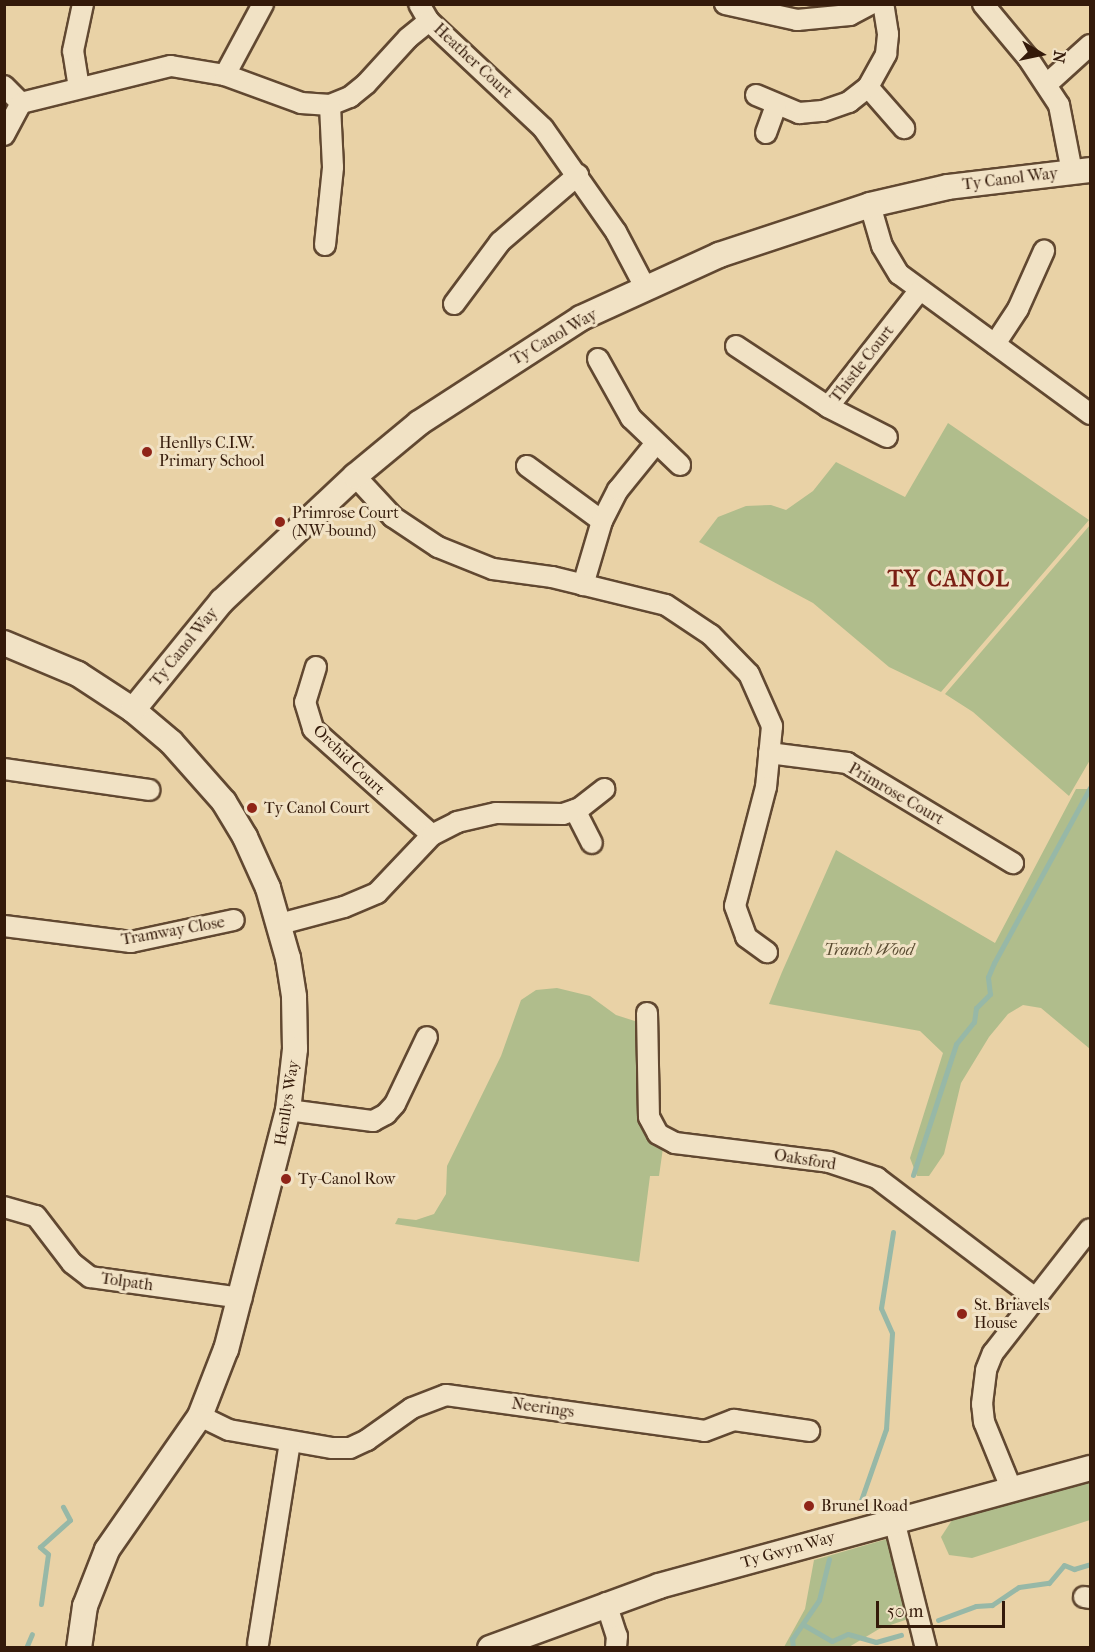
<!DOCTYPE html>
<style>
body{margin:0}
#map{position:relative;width:1095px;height:1652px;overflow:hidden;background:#e9d2a6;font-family:"IM FELL French Canon",serif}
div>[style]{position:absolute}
.green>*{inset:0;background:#b0bd8c}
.stream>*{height:5px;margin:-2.5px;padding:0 2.5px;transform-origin:2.5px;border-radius:2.5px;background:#97b8a7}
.roads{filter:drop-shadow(2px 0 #614831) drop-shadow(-2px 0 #614831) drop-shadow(0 2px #614831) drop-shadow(0 -2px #614831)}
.minor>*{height:20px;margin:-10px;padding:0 10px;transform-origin:10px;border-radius:10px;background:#f1e2c5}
.tertiary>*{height:24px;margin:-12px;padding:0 12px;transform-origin:12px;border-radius:12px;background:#f1e2c5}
.dots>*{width:16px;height:16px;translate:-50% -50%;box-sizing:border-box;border:3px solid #f1e2c5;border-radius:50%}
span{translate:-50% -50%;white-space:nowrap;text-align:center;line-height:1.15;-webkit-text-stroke:6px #f1e2c5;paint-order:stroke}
.street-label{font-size:16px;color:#341a0a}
.poi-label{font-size:16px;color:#341a0a}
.left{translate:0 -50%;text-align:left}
.park-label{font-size:16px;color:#594b31;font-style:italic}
.district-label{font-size:22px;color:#7a1f14;font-weight:700;letter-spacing:1.5px}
.frame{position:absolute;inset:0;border:6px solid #341a0a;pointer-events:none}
.north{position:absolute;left:1011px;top:24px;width:60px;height:60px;-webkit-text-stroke:4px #f1e2c5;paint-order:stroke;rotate:99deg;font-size:16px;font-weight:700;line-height:24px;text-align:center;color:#341a0a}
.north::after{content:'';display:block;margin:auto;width:21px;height:27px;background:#341a0a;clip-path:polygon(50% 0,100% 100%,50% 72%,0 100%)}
.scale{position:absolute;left:876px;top:1601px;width:129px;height:27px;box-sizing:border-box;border:3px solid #341a0a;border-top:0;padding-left:8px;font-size:18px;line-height:21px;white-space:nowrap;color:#341a0a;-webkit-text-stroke:4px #f1e2c5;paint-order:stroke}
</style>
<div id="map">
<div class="green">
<div style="clip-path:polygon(948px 423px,1089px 520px,941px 692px,889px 667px,813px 603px,699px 542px,718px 517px,746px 506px,771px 505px,786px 510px,813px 491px,836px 462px,905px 497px)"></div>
<div style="clip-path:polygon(1090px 525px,1090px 760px,1069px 796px,973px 712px,945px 694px)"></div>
<div style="clip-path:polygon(1076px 789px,1090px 789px,1090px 1049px,1041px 1008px,1023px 1005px,1008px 1014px,989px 1037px,961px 1083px,944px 1154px,929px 1176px,917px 1176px,910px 1158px,943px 1053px,920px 1031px,769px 1004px,782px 972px,836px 850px,995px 943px)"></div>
<div style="clip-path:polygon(557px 988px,590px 996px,616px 1015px,641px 1023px,642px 1126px,653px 1143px,663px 1148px,659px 1176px,650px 1176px,639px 1262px,395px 1224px,398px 1218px,416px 1220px,434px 1214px,446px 1194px,447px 1166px,501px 1056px,521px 1000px,536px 990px)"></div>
<div style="clip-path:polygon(1090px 1479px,1090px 1520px,972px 1558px,949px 1555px,941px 1537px,954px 1517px)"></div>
<div style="clip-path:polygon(887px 1539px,908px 1619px,879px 1629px,849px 1647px,784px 1647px,805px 1609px,814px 1560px)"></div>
</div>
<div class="stream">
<div style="left:913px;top:1175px;width:138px;rotate:-71.8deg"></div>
<div style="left:956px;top:1044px;width:28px;rotate:-51deg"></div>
<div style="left:974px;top:1022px;width:14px;rotate:-82deg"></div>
<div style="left:976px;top:1008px;width:20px;rotate:-45deg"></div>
<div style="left:990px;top:994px;width:17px;rotate:-97deg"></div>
<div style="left:988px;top:977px;width:15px;rotate:-67deg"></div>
<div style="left:994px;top:963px;width:200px;rotate:-61.3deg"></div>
<div style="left:859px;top:1506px;width:82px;rotate:-70.7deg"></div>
<div style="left:886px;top:1429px;width:96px;rotate:-86.4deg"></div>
<div style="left:892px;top:1333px;width:27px;rotate:-114deg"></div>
<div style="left:881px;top:1308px;width:77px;rotate:-81deg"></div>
<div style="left:41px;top:1604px;width:50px;rotate:-82deg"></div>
<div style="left:48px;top:1554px;width:11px;rotate:-139deg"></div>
<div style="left:40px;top:1547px;width:40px;rotate:-42deg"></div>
<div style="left:70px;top:1520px;width:15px;rotate:-118deg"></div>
<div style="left:938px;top:1620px;width:40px;rotate:-20.2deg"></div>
<div style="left:976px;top:1606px;width:16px;rotate:-4deg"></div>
<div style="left:992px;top:1605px;width:32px;rotate:-34deg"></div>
<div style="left:1019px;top:1587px;width:30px;rotate:-8deg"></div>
<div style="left:1049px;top:1583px;width:23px;rotate:-50deg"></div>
<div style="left:1064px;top:1565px;width:11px;rotate:22deg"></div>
<div style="left:1074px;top:1569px;width:17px;rotate:-17deg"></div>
<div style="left:804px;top:1625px;width:32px;rotate:30deg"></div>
<div style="left:832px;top:1641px;width:17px;rotate:-24deg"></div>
<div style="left:848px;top:1634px;width:29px;rotate:16deg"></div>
<div style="left:876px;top:1642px;width:26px;rotate:-16deg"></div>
<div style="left:26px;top:1648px;width:15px;rotate:-67deg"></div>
<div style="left:793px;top:1648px;width:9px;rotate:-96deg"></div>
<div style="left:792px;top:1639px;width:47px;rotate:-55.3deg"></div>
<div style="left:819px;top:1600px;width:42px;rotate:-76.3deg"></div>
</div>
<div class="roads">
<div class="minor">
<div style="left:419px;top:4px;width:20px;rotate:60deg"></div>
<div style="left:725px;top:4px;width:74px;rotate:12.5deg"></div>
<div style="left:797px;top:20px;width:53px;rotate:-5.4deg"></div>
<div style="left:850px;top:15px;width:24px;rotate:-28deg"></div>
<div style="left:983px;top:4px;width:70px;rotate:50.2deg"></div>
<div style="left:1028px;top:58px;width:56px;rotate:56.6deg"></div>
<div style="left:1059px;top:105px;width:68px;rotate:79deg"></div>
<div style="left:225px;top:75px;width:81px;rotate:-61.8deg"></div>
<div style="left:1047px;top:84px;width:58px;rotate:-42.2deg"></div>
<div style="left:4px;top:86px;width:24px;rotate:45deg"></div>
<div style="left:21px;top:103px;width:154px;rotate:-13.9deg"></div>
<div style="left:171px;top:66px;width:55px;rotate:9.5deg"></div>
<div style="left:225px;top:75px;width:81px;rotate:20.2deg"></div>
<div style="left:301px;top:103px;width:29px;rotate:4deg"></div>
<div style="left:330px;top:105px;width:22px;rotate:-22deg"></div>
<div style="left:350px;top:97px;width:21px;rotate:-39deg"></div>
<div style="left:366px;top:84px;width:62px;rotate:-47.6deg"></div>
<div style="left:408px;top:38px;width:27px;rotate:-39deg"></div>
<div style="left:429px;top:21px;width:156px;rotate:43.2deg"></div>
<div style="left:543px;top:128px;width:127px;rotate:54.9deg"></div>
<div style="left:616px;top:232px;width:62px;rotate:62.2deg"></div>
<div style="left:868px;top:87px;width:55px;rotate:48.7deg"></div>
<div style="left:79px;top:88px;width:37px;rotate:-99deg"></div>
<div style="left:73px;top:51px;width:48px;rotate:-78deg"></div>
<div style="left:756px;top:95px;width:47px;rotate:22.7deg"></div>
<div style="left:799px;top:113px;width:24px;rotate:-5deg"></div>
<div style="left:823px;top:111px;width:28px;rotate:-19deg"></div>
<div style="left:849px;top:102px;width:24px;rotate:-38deg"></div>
<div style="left:868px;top:87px;width:38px;rotate:-61deg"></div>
<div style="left:886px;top:54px;width:20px;rotate:-84deg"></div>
<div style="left:888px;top:34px;width:30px;rotate:-99deg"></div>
<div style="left:766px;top:133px;width:29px;rotate:-70deg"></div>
<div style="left:4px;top:135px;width:36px;rotate:-62deg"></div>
<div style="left:870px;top:205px;width:43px;rotate:73.7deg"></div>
<div style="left:882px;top:246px;width:33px;rotate:59deg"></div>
<div style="left:899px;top:274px;width:237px;rotate:36.2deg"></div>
<div style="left:325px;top:245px;width:78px;rotate:-84.1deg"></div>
<div style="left:333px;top:167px;width:62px;rotate:-92.8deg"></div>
<div style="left:454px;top:304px;width:77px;rotate:-53.4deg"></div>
<div style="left:500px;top:242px;width:103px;rotate:-40.7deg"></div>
<div style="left:995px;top:344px;width:42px;rotate:-56.7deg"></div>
<div style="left:1018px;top:309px;width:64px;rotate:-65.9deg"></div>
<div style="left:736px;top:346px;width:110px;rotate:33.5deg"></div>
<div style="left:828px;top:407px;width:66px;rotate:27deg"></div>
<div style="left:598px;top:359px;width:68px;rotate:60.8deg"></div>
<div style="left:631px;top:418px;width:68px;rotate:43.8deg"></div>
<div style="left:828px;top:407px;width:147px;rotate:-51.9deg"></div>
<div style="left:527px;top:466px;width:93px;rotate:36.3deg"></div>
<div style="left:602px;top:521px;width:67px;rotate:106.5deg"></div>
<div style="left:355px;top:476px;width:56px;rotate:47.2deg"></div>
<div style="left:393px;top:517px;width:54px;rotate:33.7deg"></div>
<div style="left:438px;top:547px;width:59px;rotate:21.8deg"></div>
<div style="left:493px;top:569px;width:60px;rotate:7.7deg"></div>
<div style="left:552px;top:577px;width:117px;rotate:13.8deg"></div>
<div style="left:666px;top:605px;width:54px;rotate:33.7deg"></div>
<div style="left:711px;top:635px;width:54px;rotate:45.7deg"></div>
<div style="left:749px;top:674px;width:57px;rotate:66.1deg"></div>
<div style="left:772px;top:726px;width:61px;rotate:95.6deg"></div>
<div style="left:766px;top:787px;width:123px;rotate:104.6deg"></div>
<div style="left:735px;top:906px;width:33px;rotate:70deg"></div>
<div style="left:746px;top:937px;width:26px;rotate:36deg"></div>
<div style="left:602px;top:521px;width:35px;rotate:-63deg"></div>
<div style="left:618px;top:490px;width:60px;rotate:-51deg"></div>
<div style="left:316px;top:667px;width:37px;rotate:107deg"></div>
<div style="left:305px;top:702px;width:28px;rotate:73deg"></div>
<div style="left:313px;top:729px;width:159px;rotate:41.7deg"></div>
<div style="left:769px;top:753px;width:79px;rotate:7.3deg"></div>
<div style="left:847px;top:763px;width:194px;rotate:31.1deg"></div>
<div style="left:4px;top:769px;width:147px;rotate:8.2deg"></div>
<div style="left:575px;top:810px;width:37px;rotate:63deg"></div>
<div style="left:280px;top:924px;width:66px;rotate:-14.9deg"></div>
<div style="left:344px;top:907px;width:36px;rotate:-23deg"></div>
<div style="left:377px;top:893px;width:80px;rotate:-46.5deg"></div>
<div style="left:432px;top:835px;width:28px;rotate:-27deg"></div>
<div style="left:457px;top:822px;width:40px;rotate:-13deg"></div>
<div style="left:496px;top:813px;width:67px;rotate:0.9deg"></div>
<div style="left:563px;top:814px;width:18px;rotate:-19deg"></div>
<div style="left:580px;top:808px;width:31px;rotate:-38deg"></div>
<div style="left:4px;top:926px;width:128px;rotate:7.2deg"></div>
<div style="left:131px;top:942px;width:105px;rotate:-12.1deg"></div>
<div style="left:647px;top:1013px;width:104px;rotate:88.9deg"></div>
<div style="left:649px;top:1117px;width:19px;rotate:62deg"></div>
<div style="left:658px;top:1134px;width:19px;rotate:28deg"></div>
<div style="left:675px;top:1143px;width:155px;rotate:7deg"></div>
<div style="left:829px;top:1162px;width:51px;rotate:18.4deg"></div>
<div style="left:877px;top:1178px;width:198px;rotate:37.2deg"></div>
<div style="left:288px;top:1110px;width:86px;rotate:7.4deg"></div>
<div style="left:373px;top:1121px;width:15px;rotate:-28deg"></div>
<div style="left:386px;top:1114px;width:13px;rotate:-48deg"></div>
<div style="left:395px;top:1104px;width:74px;rotate:-64.5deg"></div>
<div style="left:4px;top:1207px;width:33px;rotate:16deg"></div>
<div style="left:36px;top:1216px;width:59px;rotate:52.5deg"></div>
<div style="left:72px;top:1263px;width:23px;rotate:38deg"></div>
<div style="left:90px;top:1277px;width:153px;rotate:7.9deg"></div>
<div style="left:200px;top:1416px;width:32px;rotate:26deg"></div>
<div style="left:229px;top:1430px;width:105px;rotate:9.9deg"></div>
<div style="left:332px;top:1448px;width:18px"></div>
<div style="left:350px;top:1448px;width:19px;rotate:-25deg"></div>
<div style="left:367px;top:1440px;width:55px;rotate:-35.4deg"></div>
<div style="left:412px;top:1408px;width:36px;rotate:-21deg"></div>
<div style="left:446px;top:1395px;width:261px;rotate:7.9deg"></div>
<div style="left:705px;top:1431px;width:31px;rotate:-21deg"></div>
<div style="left:734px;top:1420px;width:76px;rotate:8.3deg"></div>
<div style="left:1011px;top:1488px;width:71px;rotate:-112.2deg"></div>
<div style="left:984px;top:1422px;width:18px;rotate:-96deg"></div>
<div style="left:982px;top:1404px;width:34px;rotate:-83deg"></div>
<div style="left:986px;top:1370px;width:18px;rotate:-68deg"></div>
<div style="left:993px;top:1353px;width:157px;rotate:-52deg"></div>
<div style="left:894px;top:1520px;width:132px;rotate:76deg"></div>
<div style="left:1084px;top:1597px;width:6px;rotate:9deg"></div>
<div style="left:606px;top:1603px;width:35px;rotate:72deg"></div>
<div style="left:617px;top:1636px;width:12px;rotate:95deg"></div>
<div style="left:258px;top:1644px;width:205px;rotate:-81deg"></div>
</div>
<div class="tertiary">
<div style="left:4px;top:643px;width:80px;rotate:22.7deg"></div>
<div style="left:78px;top:674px;width:66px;rotate:33.2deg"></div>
<div style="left:133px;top:710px;width:50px;rotate:40.1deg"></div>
<div style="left:171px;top:742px;width:80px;rotate:48.5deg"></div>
<div style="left:224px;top:802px;width:41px;rotate:59deg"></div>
<div style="left:245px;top:837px;width:56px;rotate:65.7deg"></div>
<div style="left:268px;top:888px;width:73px;rotate:74.1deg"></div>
<div style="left:288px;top:958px;width:39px;rotate:81deg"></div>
<div style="left:294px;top:997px;width:52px;rotate:88.9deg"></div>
<div style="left:295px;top:1049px;width:61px;rotate:96.5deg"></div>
<div style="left:288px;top:1110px;width:247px;rotate:104.5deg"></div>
<div style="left:226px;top:1349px;width:72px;rotate:111.2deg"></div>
<div style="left:200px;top:1416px;width:163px;rotate:124.8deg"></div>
<div style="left:107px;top:1550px;width:60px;rotate:111.4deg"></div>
<div style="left:85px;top:1606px;width:42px;rotate:98.1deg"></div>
<div style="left:133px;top:710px;width:141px;rotate:-50.8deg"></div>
<div style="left:222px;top:601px;width:183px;rotate:-43.2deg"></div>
<div style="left:355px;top:476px;width:83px;rotate:-39.6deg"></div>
<div style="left:419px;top:423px;width:193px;rotate:-32.9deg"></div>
<div style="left:581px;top:318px;width:152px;rotate:-24.5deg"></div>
<div style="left:719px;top:255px;width:159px;rotate:-18.3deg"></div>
<div style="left:870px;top:205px;width:80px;rotate:-13deg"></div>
<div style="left:948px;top:187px;width:143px;rotate:-6.8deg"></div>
<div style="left:490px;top:1648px;width:180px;rotate:-20.1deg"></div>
<div style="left:659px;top:1586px;width:447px;rotate:-15.3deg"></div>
</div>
</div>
<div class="dots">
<div style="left:147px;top:452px;background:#8f2418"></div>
<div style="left:280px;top:522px;background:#8f2418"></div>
<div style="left:252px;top:808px;background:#8f2418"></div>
<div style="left:286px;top:1179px;background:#8f2418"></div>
<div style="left:962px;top:1314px;background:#8f2418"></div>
<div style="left:809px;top:1506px;background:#8f2418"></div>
</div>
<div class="street-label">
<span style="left:473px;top:61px;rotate:43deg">Heather Court</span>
<span style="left:1010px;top:179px;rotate:-7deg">Ty Canol Way</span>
<span style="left:554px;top:337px;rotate:-30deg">Ty Canol Way</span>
<span style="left:862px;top:364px;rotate:-52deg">Thistle Court</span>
<span style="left:184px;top:647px;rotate:-51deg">Ty Canol Way</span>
<span style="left:349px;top:760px;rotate:44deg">Orchid Court</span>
<span style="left:896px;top:794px;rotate:30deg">Primrose Court</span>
<span style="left:173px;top:931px;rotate:-10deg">Tramway Close</span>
<span style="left:287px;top:1103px;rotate:-81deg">Henllys Way</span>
<span style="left:805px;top:1160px;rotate:9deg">Oaksford</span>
<span style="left:127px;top:1282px;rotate:8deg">Tolpath</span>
<span style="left:543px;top:1408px;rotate:8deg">Neerings</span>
<span style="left:788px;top:1550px;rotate:-16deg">Ty Gwyn Way</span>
</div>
<div class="poi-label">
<span class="left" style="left:159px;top:452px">Henllys C.I.W.<br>Primary School</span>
<span class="left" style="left:292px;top:522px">Primrose Court<br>(NW-bound)</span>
<span class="left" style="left:264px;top:808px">Ty Canol Court</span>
<span class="left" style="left:298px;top:1179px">Ty-Canol Row</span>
<span class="left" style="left:974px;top:1314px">St. Briavels<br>House</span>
<span class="left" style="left:821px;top:1506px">Brunel Road</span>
</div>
<div class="park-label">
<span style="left:869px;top:950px">Tranch Wood</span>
</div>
<div class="district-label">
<span style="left:949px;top:580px">TY CANOL</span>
</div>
<div class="frame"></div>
<div class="north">N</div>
<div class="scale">50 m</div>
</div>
